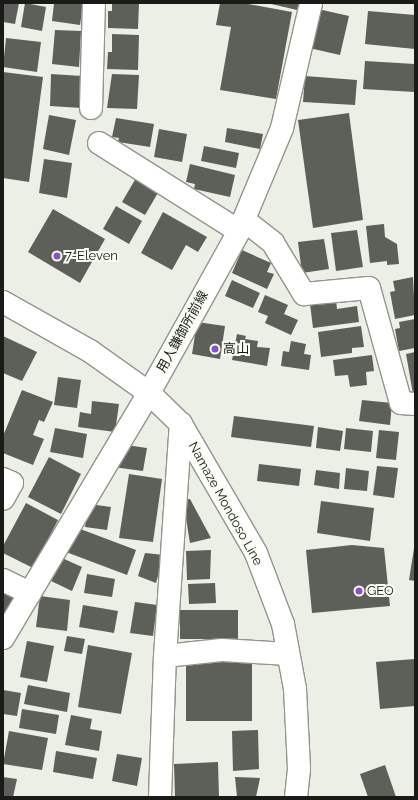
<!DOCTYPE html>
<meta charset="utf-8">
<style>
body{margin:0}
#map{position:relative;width:418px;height:800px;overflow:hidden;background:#ebefe6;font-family:Raleway,"Noto Sans JP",sans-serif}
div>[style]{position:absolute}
.building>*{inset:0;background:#5d6059}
.roads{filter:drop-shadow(1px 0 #92958d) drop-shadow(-1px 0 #92958d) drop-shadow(0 1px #92958d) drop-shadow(0 -1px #92958d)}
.minor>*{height:22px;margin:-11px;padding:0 11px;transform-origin:11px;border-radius:11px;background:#fff}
.major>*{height:22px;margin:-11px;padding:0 11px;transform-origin:11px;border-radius:11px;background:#fff}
.dots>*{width:11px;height:11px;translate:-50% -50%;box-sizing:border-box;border:2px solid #f8fcf3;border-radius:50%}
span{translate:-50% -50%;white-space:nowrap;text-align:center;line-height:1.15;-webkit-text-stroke:4px #f8fcf3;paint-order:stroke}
.poi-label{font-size:13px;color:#1a1b18}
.left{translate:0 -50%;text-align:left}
.street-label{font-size:13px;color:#1a1b18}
.frame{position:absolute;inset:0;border:4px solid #1a1b18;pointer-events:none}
</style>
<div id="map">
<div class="building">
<div style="clip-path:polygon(3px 3px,19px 3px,15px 24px,3px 22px)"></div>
<div style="clip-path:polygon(25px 3px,46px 7px,42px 31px,21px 27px)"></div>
<div style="clip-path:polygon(54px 3px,83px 3px,80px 25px,52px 21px)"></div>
<div style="clip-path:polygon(112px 3px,139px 3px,138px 29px,108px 28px,108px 11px,112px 11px)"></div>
<div style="clip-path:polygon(220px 3px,243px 3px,292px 12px,276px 99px,220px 90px,231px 27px,216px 25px)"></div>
<div style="clip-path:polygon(267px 3px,299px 3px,297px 10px)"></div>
<div style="clip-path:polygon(318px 9px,349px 16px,340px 55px,309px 48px)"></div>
<div style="clip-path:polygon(368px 11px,415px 15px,415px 49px,365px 44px)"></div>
<div style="clip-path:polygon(55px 30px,81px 31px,79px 67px,52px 64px)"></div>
<div style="clip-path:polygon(112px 34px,139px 35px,138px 70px,107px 69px,108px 52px,112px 52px)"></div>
<div style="clip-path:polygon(6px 38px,41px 42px,37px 72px,3px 67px)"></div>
<div style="clip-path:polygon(365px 61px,415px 64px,415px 92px,363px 89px)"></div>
<div style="clip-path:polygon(3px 72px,43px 77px,29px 182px,3px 178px)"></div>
<div style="clip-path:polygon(51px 74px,82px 76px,81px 108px,50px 106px)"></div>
<div style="clip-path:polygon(112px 74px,139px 75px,137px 109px,107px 108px)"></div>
<div style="clip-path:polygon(305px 76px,357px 80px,355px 105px,303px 102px)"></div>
<div style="clip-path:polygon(349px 113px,363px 220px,313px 228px,298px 120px)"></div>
<div style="clip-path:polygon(49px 115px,76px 120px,69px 155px,43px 149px)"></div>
<div style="clip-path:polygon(116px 118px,154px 124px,150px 147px,118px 142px,119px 138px,112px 137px)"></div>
<div style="clip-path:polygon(227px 128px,263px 134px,260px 149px,225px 142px)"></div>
<div style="clip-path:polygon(159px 129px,187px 134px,182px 162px,154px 157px)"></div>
<div style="clip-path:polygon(204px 146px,239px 153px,236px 168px,201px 161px)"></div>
<div style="clip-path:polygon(44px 159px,72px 163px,67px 198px,39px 193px)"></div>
<div style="clip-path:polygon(190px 164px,235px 175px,230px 197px,194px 189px,195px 184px,186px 182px)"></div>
<div style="clip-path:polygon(136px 178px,159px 191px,145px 215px,122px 202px)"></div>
<div style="clip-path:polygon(116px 206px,142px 221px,129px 244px,103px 229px)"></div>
<div style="clip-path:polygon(53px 209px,105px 239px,80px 283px,28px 252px)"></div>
<div style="clip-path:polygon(163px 212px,207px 237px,198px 252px,186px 245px,172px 270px,141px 253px)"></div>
<div style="clip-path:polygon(384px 224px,385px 237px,397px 244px,399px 264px,387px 265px,387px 261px,370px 263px,366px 226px)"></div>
<div style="clip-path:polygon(357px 230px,363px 267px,336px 271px,331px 233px)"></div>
<div style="clip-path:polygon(324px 239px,329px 269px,302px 273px,298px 242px)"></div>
<div style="clip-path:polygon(242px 250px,271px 263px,267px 272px,274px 274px,267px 289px,232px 273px)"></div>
<div style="clip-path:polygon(413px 277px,415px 315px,395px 319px,390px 292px,395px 291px,393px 281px)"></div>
<div style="clip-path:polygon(232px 280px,260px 293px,253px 308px,225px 296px)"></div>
<div style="clip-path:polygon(265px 295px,288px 305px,284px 314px,298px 320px,291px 335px,265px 323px,268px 316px,258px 312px)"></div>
<div style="clip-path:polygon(336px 300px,337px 309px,357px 306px,359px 322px,313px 328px,310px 304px)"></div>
<div style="clip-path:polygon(415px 319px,415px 348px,399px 351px,395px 329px,400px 328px,399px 322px)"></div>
<div style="clip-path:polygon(197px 322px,225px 326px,220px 359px,192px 354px)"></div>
<div style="clip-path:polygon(361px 326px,364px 347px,352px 348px,352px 353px,321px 357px,318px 332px)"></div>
<div style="clip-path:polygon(237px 334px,246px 336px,245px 339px,258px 341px,257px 347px,270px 348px,267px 366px,232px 360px)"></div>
<div style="clip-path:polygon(3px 336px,37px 352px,22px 381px,3px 373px)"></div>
<div style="clip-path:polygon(291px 341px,306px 344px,304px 354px,311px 355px,309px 370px,281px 366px,283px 351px,289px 352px)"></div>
<div style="clip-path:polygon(415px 352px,415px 394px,413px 394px,406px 354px)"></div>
<div style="clip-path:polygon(372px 355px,374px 371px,366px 372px,367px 385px,350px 387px,348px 375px,335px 376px,333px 360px)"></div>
<div style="clip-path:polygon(58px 377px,81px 380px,77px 408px,54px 405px)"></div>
<div style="clip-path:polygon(22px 390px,53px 402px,44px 422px,39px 420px,33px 435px,44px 439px,33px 465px,3px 453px,3px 436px)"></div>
<div style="clip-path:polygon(362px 400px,392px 403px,390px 425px,359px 421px)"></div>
<div style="clip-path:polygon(92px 401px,119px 404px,115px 432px,78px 427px,80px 412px,91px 414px)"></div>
<div style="clip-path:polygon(234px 416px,314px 426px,311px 447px,231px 437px)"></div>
<div style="clip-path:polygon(318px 427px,343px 431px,340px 451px,316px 448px)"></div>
<div style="clip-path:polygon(55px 428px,87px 434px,83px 458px,50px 452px)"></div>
<div style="clip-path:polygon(346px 428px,373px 431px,371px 452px,344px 449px)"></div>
<div style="clip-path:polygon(379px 430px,399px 432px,396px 460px,376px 458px)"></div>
<div style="clip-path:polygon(126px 445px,147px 448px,143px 471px,113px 467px)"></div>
<div style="clip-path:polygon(49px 457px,81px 474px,61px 514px,28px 497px)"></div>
<div style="clip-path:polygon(259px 464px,301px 469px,299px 486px,257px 481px)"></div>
<div style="clip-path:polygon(377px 466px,398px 468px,394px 498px,373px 495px)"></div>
<div style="clip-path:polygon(346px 468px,369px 471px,367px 491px,344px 489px)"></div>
<div style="clip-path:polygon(316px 470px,340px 473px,339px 489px,314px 485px)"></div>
<div style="clip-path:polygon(129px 474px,162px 479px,153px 542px,119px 538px)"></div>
<div style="clip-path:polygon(190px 499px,211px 538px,190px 543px,183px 500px)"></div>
<div style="clip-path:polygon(321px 501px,374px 508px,370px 541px,317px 533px)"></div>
<div style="clip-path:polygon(26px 503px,58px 520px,33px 568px,3px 553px,3px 546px)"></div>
<div style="clip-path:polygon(89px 504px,111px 507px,107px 530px,85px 527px)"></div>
<div style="clip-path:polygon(75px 527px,136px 550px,127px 575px,66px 552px)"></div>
<div style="clip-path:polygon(415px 542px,415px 581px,409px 580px)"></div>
<div style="clip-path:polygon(352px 545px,384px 548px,390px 606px,312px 613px,306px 550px)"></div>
<div style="clip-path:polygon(211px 550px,210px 579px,187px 580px,186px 551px)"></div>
<div style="clip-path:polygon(145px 553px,164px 555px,156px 583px,138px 576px)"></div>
<div style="clip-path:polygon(62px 558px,82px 567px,72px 591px,51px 581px)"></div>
<div style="clip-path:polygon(87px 574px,115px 579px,112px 597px,84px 593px)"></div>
<div style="clip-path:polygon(215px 583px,216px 603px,189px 604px,188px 584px)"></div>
<div style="clip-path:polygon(3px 589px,15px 594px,4px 617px,3px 617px)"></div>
<div style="clip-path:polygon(40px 596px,70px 600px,67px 631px,36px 627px)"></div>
<div style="clip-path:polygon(135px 602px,157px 605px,153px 636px,130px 633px)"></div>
<div style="clip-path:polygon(83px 605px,118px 611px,114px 633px,79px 627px)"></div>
<div style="clip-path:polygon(180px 610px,238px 610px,238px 639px,180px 639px)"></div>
<div style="clip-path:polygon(67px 636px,85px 639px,82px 654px,64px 651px)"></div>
<div style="clip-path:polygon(27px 641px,54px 646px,47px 682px,20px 677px)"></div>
<div style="clip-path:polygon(88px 645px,132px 653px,121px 714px,78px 707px)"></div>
<div style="clip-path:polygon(415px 659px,415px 706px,380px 709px,376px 662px)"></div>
<div style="clip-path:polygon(186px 661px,252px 661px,252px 721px,186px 721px)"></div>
<div style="clip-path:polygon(28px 685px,70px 693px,67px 712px,24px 704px)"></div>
<div style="clip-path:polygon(3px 690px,21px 693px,17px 716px,3px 714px)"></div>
<div style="clip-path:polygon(22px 709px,59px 715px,56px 734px,19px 728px)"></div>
<div style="clip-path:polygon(71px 715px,92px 719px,90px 729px,102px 731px,99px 751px,65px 745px)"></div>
<div style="clip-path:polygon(258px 730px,259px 769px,233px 771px,232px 731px)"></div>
<div style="clip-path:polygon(9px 731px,48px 738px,42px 770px,3px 764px)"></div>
<div style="clip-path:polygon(56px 751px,97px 758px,93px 779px,53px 772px)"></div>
<div style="clip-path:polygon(117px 754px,142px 758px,137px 786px,112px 781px)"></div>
<div style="clip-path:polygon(218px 762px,219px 797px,175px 797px,174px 764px)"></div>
<div style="clip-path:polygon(385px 765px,396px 797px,368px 797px,360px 774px)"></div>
<div style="clip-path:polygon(3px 777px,17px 779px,13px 797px,3px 797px)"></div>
<div style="clip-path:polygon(235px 777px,260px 778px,256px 797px,237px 797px)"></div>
</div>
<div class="roads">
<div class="minor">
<div style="left:91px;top:108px;width:105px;rotate:-88.4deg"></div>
<div style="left:99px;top:143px;width:165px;rotate:32.2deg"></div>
<div style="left:244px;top:220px;width:37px;rotate:38deg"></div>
<div style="left:273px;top:243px;width:60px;rotate:58.7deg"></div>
<div style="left:304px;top:294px;width:65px;rotate:-5.3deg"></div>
<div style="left:369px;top:288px;width:119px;rotate:74.5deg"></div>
<div style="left:401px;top:403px;width:14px;rotate:4deg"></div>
<div style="left:3px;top:479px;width:10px;rotate:24deg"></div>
<div style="left:12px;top:483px;width:18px;rotate:119deg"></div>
<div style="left:3px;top:580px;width:30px;rotate:26deg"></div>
<div style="left:3px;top:638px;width:285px;rotate:-59.2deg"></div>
<div style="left:149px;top:393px;width:185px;rotate:-60.9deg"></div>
<div style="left:239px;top:231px;width:112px;rotate:-67.3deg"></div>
<div style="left:282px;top:128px;width:128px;rotate:-76.9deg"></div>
<div style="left:165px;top:656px;width:57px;rotate:-6deg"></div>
<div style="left:222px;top:650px;width:66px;rotate:3.5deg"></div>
<div style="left:160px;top:797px;width:141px;rotate:-88deg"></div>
<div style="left:165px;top:656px;width:233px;rotate:-86.1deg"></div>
</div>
<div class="major">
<div style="left:3px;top:302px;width:100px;rotate:29.4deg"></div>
<div style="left:90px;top:351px;width:72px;rotate:35.4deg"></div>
<div style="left:149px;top:393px;width:45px;rotate:44.1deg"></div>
<div style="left:181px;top:424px;width:149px;rotate:59.8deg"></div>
<div style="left:256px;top:553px;width:76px;rotate:69.2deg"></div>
<div style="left:283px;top:624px;width:66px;rotate:79.5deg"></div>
<div style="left:295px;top:689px;width:80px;rotate:87.1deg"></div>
<div style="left:299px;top:769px;width:28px;rotate:96deg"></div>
</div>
</div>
<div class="dots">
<div style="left:57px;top:256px;background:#894fc6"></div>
<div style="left:215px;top:349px;background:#894fc6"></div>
<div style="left:359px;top:591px;background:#894fc6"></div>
</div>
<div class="poi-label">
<span class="left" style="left:65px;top:256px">7-Eleven</span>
<span class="left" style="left:223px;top:349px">高山</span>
<span class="left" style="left:367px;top:591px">GEO</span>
</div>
<div class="street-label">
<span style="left:183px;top:332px;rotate:-61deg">用人鎌御所前線</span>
<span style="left:225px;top:504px;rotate:61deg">Namaze Mondoso Line</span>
</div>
<div class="frame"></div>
</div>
